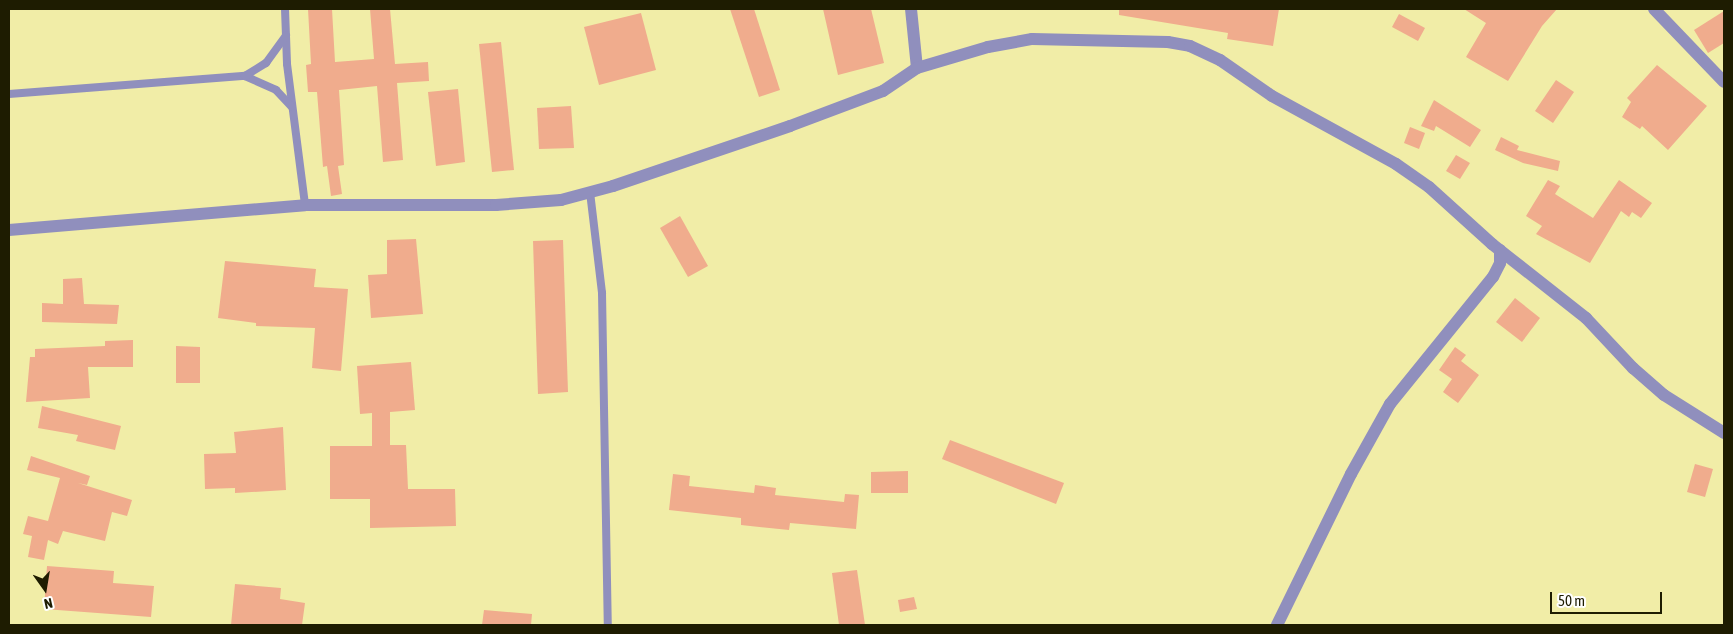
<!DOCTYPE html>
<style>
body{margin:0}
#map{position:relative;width:1733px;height:634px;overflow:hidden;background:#f1eda7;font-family:"Asap Condensed",sans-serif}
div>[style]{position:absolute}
.building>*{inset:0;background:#f0ac8d}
.lane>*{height:8px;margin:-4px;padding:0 4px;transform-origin:4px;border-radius:4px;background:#908fbd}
.street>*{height:12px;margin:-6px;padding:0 6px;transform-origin:6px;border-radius:6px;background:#908fbd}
span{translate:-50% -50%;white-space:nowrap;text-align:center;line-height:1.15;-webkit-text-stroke:5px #fff;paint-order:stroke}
.frame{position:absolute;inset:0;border:10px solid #1e1c01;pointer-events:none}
.north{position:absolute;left:20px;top:564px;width:50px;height:50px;-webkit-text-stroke:4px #fff;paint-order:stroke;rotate:167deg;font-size:14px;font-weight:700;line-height:20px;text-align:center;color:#1e1c01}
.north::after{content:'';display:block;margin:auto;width:18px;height:22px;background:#1e1c01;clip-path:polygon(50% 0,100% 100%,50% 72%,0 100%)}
.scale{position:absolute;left:1550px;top:592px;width:112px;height:22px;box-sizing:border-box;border:2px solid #1e1c01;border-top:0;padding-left:6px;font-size:15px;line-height:18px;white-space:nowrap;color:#1e1c01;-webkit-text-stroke:4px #fff;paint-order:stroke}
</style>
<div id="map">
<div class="building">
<div style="clip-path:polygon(308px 9px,332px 9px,335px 62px,374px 59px,370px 9px,390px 9px,395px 64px,428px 62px,429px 81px,397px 83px,403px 160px,383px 162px,377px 86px,339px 90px,344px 165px,338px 166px,342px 194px,331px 196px,327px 166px,323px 167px,317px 92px,308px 92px,306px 65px,311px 64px)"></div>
<div style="clip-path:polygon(730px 9px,754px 9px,780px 90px,759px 97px)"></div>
<div style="clip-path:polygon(823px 9px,871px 9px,884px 63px,838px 75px)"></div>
<div style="clip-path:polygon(1119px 9px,1279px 9px,1273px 46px,1227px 39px,1228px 33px,1119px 15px)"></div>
<div style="clip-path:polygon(1464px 9px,1557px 9px,1542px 26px,1508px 81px,1466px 57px,1486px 23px)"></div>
<div style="clip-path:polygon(1724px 11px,1724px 43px,1708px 53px,1694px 30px)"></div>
<div style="clip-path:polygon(641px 13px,656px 70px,599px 85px,584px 27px)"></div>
<div style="clip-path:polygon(1399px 14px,1425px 28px,1418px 41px,1392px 27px)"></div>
<div style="clip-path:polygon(501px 42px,514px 170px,492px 172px,479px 44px)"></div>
<div style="clip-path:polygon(1657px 65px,1707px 106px,1668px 150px,1642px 126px,1640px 129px,1622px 117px,1631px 102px,1627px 98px)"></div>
<div style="clip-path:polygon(1556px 80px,1574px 92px,1553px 123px,1535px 111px)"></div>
<div style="clip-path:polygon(458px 89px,465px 162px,436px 166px,428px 92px)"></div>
<div style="clip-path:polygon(1434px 100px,1481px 130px,1470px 147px,1436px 126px,1434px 131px,1421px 126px)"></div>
<div style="clip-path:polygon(571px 106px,574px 148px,539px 149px,537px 108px)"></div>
<div style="clip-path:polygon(1410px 127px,1425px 133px,1419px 149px,1404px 143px)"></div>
<div style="clip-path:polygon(1501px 137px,1519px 146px,1517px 150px,1560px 161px,1558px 171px,1523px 163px,1495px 150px)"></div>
<div style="clip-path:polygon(1456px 155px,1470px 163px,1460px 179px,1446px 171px)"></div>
<div style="clip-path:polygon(1548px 180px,1560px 186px,1555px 194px,1593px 218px,1619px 180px,1652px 203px,1641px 218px,1632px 212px,1629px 217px,1621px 211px,1590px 263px,1536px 234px,1542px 226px,1526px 216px)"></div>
<div style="clip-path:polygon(680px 216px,708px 266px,688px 277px,660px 228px)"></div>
<div style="clip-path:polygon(416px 239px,423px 314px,371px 318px,368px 275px,387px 274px,387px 240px)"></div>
<div style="clip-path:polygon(563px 240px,568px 392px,538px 394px,533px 241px)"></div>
<div style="clip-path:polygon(225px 261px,316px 269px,314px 287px,348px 289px,341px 371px,312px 368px,315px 328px,256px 326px,256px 323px,218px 318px)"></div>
<div style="clip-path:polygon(82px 278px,84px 304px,119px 305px,117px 324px,42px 322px,42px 303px,63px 304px,63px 279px)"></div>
<div style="clip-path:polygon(1515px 298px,1540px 318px,1522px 342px,1496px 322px)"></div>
<div style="clip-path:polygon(133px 340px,133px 367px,88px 367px,90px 398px,26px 402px,30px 357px,35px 357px,35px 349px,105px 346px,105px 341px)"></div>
<div style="clip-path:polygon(176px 346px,200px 347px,200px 383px,176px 383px)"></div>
<div style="clip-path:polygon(1455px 347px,1466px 355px,1461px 361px,1479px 375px,1458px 403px,1443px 392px,1452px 379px,1439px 370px)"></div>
<div style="clip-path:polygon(411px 362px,415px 410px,390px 412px,390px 445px,406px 445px,408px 489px,455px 489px,456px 526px,370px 528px,370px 499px,330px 499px,330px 446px,372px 446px,372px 413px,360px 414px,357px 366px)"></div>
<div style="clip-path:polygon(42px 406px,121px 426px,115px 450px,76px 441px,78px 435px,38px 428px)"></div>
<div style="clip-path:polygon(283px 427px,286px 490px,235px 493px,235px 488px,205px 489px,204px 454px,236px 453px,234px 432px)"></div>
<div style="clip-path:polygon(950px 440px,1064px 483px,1056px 504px,942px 459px)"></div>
<div style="clip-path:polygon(31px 456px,90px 476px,87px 485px,78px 483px,132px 500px,127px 516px,112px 512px,105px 541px,63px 531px,58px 544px,48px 540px,44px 560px,28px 557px,32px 536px,23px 534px,28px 516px,48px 521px,60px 478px,27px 470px)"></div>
<div style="clip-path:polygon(1695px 464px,1713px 469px,1705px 497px,1687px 492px)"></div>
<div style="clip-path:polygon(908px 471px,908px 493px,871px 493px,871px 472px)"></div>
<div style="clip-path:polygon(673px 474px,690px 476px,689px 486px,754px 493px,755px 485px,776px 488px,775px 495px,844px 502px,845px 494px,859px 495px,856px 529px,790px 523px,789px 530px,741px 525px,741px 518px,669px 510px)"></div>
<div style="clip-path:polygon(47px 566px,114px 571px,113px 583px,154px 586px,151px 617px,44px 609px)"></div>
<div style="clip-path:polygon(857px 570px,865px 625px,839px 625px,832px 573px)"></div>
<div style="clip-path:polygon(235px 584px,281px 588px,280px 599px,305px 603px,302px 625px,231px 625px)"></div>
<div style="clip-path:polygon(914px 597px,917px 609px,900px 612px,898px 600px)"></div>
<div style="clip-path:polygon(484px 610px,532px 614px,531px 625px,482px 625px)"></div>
</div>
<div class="lane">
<div style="left:285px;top:9px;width:55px;rotate:87.9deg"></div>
<div style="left:287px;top:64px;width:142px;rotate:82.7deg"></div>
<div style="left:245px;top:76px;width:34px;rotate:24deg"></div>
<div style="left:276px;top:90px;width:23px;rotate:47deg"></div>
<div style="left:9px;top:94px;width:237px;rotate:-4.4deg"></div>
<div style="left:245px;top:76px;width:25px;rotate:-32deg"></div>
<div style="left:266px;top:63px;width:34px;rotate:-54deg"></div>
<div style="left:590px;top:192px;width:102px;rotate:83.2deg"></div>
<div style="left:602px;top:293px;width:332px;rotate:89deg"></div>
</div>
<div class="street">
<div style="left:911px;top:9px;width:59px;rotate:84.2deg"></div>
<div style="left:1654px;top:9px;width:101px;rotate:46.2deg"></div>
<div style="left:9px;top:230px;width:297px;rotate:-4.8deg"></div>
<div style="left:305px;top:205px;width:191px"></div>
<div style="left:496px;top:205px;width:65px;rotate:-4.4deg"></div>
<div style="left:561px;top:200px;width:54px;rotate:-15.1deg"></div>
<div style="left:613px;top:186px;width:187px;rotate:-18.7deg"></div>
<div style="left:790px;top:126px;width:99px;rotate:-20.6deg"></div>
<div style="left:883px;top:91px;width:41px;rotate:-34.1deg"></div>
<div style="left:917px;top:68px;width:74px;rotate:-16.5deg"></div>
<div style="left:988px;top:47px;width:45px;rotate:-10.3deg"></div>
<div style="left:1032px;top:39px;width:136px;rotate:1.3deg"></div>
<div style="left:1168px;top:42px;width:22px;rotate:10deg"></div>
<div style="left:1190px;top:46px;width:33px;rotate:25deg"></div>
<div style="left:1220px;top:60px;width:63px;rotate:34.7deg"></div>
<div style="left:1272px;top:96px;width:141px;rotate:28.7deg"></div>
<div style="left:1396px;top:164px;width:40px;rotate:34.9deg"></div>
<div style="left:1429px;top:187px;width:85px;rotate:42.1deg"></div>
<div style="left:1492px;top:244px;width:120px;rotate:38.2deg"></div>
<div style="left:1586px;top:318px;width:69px;rotate:46.8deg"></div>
<div style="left:1633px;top:368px;width:41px;rotate:41.1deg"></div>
<div style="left:1664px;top:395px;width:71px;rotate:32.3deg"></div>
<div style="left:1277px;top:625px;width:168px;rotate:-63.9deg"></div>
<div style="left:1351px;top:474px;width:80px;rotate:-60.9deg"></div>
<div style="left:1390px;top:404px;width:164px;rotate:-51deg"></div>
<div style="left:1493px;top:277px;width:16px;rotate:-63deg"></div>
<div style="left:1500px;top:263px;width:13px;rotate:-90deg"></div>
</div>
<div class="frame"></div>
<div class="north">N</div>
<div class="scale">50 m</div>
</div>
